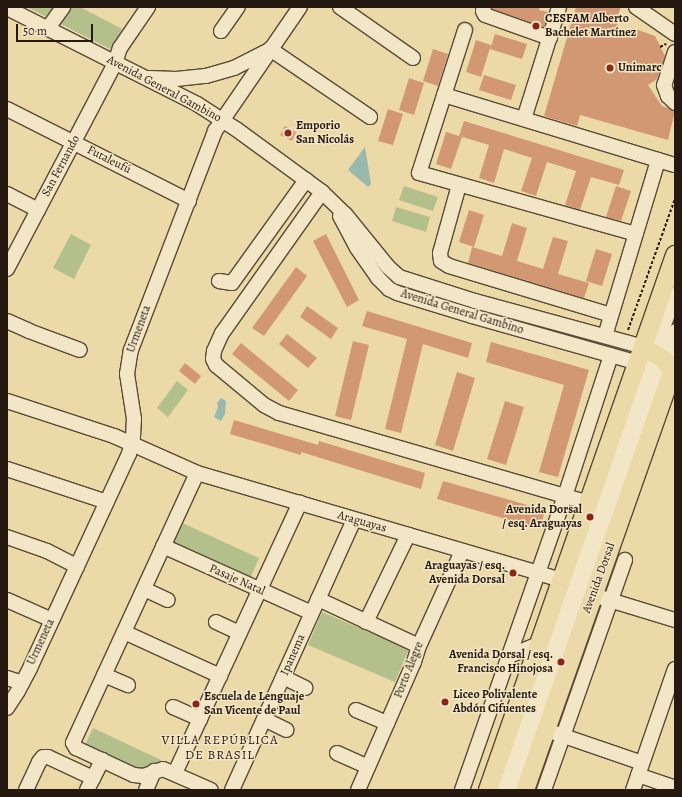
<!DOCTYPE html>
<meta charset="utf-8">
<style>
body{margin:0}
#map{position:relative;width:682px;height:797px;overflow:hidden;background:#ecd9a8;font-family:Alegreya,serif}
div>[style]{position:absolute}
.green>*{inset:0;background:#b3c08b}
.water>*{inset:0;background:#99b9ad}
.building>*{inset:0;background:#d29874}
.path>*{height:2px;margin-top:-1px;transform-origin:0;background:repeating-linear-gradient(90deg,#26190f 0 3px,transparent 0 5px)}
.roads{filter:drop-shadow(1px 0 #584935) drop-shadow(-1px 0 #584935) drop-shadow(0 1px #584935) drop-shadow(0 -1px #584935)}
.minor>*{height:14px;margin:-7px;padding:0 7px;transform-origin:7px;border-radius:7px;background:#f3e6c6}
.major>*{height:18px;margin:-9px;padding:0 9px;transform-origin:9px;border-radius:9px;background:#ecd9a8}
.dots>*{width:11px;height:11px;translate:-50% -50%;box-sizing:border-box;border:2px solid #f3e6c6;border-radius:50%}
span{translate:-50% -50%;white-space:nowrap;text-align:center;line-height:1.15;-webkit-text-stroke:3px #f3e6c6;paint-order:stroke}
.poi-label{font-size:12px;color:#26190f;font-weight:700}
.left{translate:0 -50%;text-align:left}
.right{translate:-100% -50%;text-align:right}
.street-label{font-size:12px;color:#26190f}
.neighbourhood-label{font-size:13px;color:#26190f;letter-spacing:1px}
.frame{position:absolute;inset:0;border:8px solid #26190f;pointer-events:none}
.scale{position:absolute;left:16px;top:24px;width:77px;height:18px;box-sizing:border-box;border:2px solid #26190f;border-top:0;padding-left:5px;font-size:12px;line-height:14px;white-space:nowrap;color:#26190f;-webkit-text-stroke:3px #f3e6c6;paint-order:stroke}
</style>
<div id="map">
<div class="green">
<div style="clip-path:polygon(27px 7px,80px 7px,122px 29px,112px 50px)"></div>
<div style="clip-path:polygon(404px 186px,438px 197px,433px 211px,399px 200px)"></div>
<div style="clip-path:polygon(396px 207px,430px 217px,426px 232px,392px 221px)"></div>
<div style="clip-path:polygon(71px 234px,91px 245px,74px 279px,53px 268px)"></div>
<div style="clip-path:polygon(177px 381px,188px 390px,168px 417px,157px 408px)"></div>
<div style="clip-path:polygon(178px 521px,259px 558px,250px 579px,169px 542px)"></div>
<div style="clip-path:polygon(322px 612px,409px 649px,395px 682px,308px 645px)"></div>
<div style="clip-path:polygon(93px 728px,161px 760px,153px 779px,84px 747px)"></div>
</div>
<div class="water">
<div style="clip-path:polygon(365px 147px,371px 184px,368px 187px,348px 170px)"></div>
<div style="clip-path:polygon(221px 398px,226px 401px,225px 414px,221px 421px,214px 417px,218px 407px,217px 403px)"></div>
</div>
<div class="building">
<div style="clip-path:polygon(492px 7px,540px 7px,539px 10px,548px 12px,544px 27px,492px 9px)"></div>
<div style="clip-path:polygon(576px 7px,621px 7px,616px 21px,622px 34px,633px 28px,655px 36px,665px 56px,657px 79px,648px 85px,662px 106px,675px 111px,668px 140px,580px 115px,577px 126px,544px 116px)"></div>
<div style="clip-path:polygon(495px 34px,527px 44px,522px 59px,490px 49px)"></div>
<div style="clip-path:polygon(476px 40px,491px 45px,481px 77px,466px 72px)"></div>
<div style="clip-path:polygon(433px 49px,448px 54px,438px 86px,423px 81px)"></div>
<div style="clip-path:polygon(484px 75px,516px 85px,511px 100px,479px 90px)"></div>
<div style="clip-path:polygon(409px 78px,424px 83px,414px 115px,399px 110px)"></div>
<div style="clip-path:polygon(388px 109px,403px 114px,393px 145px,378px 141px)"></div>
<div style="clip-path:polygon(464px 121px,624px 170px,619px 185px,591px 177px,580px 210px,565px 205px,576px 171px,547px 162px,536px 196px,521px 191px,532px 158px,504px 149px,494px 183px,479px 178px,489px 145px,459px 136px)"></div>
<div style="clip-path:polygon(285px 126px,296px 132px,292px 141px,280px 135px)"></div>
<div style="clip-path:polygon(446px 132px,462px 137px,451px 169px,436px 164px)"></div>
<div style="clip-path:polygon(616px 186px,631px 191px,621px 221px,606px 217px)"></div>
<div style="clip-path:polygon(469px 210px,484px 215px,474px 247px,459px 242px)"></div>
<div style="clip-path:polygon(512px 223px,527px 228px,517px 261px,543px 269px,553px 237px,568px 241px,558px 274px,589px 283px,584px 298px,468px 263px,472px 247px,502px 256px)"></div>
<div style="clip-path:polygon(326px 234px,359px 300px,347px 307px,313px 241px)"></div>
<div style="clip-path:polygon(596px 249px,612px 254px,602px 286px,586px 281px)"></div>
<div style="clip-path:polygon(296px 267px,307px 276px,264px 336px,252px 328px)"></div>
<div style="clip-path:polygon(307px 306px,338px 328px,331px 339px,300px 317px)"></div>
<div style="clip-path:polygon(367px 311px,472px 343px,468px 358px,423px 344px,401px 433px,385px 429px,407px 339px,362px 326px)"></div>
<div style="clip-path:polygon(287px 334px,317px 358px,308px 368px,279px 344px)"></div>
<div style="clip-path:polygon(353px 341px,369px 345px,351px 420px,335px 416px)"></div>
<div style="clip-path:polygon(491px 342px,589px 370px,558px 477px,539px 472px,564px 385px,486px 362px)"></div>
<div style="clip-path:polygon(241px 343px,298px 390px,289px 401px,232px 354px)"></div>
<div style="clip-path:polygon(185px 363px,201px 376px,195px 384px,179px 371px)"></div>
<div style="clip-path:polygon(457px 372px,475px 378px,453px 451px,435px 445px)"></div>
<div style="clip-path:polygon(505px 401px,524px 407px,506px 465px,487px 459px)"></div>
<div style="clip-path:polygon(234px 420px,318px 445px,319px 441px,425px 473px,421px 489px,301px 452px,301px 455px,230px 434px)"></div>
<div style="clip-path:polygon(443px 481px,545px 510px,540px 529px,437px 499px)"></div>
</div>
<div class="path">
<div style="left:660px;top:47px;width:7px;rotate:-27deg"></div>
<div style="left:628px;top:330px;width:139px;rotate:-70.3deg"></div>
</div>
<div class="roads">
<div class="minor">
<div style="left:340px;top:7px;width:89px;rotate:34.9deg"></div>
<div style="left:484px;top:7px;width:4px;rotate:104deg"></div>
<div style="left:483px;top:11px;width:4px;rotate:63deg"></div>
<div style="left:485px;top:15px;width:69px;rotate:19.5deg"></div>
<div style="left:636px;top:7px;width:47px;rotate:34.7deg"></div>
<div style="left:7px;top:8px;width:213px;rotate:26.8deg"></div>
<div style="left:197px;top:104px;width:46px;rotate:32.7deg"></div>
<div style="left:236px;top:129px;width:107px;rotate:36.2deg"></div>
<div style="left:322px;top:192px;width:32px;rotate:44deg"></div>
<div style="left:345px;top:214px;width:68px;rotate:50.9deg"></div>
<div style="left:388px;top:267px;width:15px;rotate:42deg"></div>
<div style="left:399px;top:277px;width:80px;rotate:17.5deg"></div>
<div style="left:475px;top:301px;width:175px;rotate:15.2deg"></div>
<div style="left:48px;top:28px;width:26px;rotate:-54deg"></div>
<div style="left:465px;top:30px;width:150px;rotate:107.8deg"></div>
<div style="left:419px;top:173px;width:225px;rotate:15.7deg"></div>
<div style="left:221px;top:31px;width:29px;rotate:-55deg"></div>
<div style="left:270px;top:49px;width:121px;rotate:34.2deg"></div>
<div style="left:675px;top:52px;width:35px;rotate:108deg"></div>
<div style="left:664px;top:85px;width:12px;rotate:70deg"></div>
<div style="left:668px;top:96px;width:10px;rotate:45deg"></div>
<div style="left:149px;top:78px;width:27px;rotate:2deg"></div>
<div style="left:176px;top:79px;width:30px;rotate:-6deg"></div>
<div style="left:206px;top:76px;width:29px;rotate:-16deg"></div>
<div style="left:234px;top:68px;width:37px;rotate:-27deg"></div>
<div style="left:444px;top:95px;width:241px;rotate:16.9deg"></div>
<div style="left:7px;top:109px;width:204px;rotate:26.8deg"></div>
<div style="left:524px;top:119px;width:117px;rotate:-72.6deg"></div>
<div style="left:459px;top:185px;width:71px;rotate:105.6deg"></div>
<div style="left:440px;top:253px;width:8px;rotate:83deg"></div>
<div style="left:441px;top:261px;width:9px;rotate:32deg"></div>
<div style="left:449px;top:266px;width:169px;rotate:16.8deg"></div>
<div style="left:322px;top:192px;width:173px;rotate:125.3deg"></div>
<div style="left:222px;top:333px;width:20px;rotate:114deg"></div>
<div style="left:214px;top:351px;width:8px;rotate:97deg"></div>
<div style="left:213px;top:359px;width:7px;rotate:63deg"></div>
<div style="left:216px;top:365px;width:62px;rotate:39.8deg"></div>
<div style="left:264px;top:405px;width:17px;rotate:28deg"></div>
<div style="left:279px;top:413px;width:323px;rotate:16.2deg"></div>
<div style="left:7px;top:194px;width:35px;rotate:27deg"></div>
<div style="left:340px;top:216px;width:36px;rotate:62deg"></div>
<div style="left:357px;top:248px;width:37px;rotate:55deg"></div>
<div style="left:378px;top:278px;width:16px;rotate:45deg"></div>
<div style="left:389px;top:289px;width:9px;rotate:27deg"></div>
<div style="left:397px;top:293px;width:78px;rotate:17deg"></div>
<div style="left:472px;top:316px;width:173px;rotate:15.8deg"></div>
<div style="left:7px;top:269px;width:233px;rotate:-62.3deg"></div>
<div style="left:115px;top:63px;width:16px;rotate:-72deg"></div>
<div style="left:120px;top:48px;width:50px;rotate:-55.7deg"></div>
<div style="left:219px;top:281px;width:13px;rotate:9deg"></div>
<div style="left:232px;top:283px;width:127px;rotate:-54.3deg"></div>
<div style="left:7px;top:321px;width:24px;rotate:24deg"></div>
<div style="left:29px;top:331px;width:54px;rotate:20.4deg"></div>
<div style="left:605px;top:336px;width:184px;rotate:-73.2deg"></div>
<div style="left:7px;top:401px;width:113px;rotate:18.1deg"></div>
<div style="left:114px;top:436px;width:91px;rotate:24deg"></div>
<div style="left:197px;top:473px;width:355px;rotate:16.3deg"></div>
<div style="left:538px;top:573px;width:24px;rotate:17deg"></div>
<div style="left:561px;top:580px;width:35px;rotate:25deg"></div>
<div style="left:593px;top:595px;width:86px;rotate:17deg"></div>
<div style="left:7px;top:469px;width:105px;rotate:18.3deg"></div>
<div style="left:197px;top:473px;width:297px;rotate:114.7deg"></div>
<div style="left:73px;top:743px;width:6px;rotate:59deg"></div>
<div style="left:76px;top:748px;width:64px;rotate:25deg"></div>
<div style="left:134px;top:775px;width:9px;rotate:6deg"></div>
<div style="left:143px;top:776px;width:21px;rotate:-19deg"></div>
<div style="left:163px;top:769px;width:52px;rotate:23.6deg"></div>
<div style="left:7px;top:537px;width:42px;rotate:19.3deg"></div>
<div style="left:47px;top:551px;width:34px;rotate:27deg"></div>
<div style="left:163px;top:546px;width:163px;rotate:24.2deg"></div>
<div style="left:144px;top:589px;width:26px;rotate:25deg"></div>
<div style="left:318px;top:599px;width:111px;rotate:25deg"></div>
<div style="left:7px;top:600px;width:49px;rotate:24deg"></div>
<div style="left:216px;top:622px;width:26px;rotate:25deg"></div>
<div style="left:366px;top:622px;width:97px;rotate:-64.2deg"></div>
<div style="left:124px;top:632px;width:106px;rotate:24.6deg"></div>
<div style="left:509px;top:656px;width:32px;rotate:-22deg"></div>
<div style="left:104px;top:675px;width:26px;rotate:23deg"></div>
<div style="left:283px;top:677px;width:25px;rotate:26deg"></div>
<div style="left:7px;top:678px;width:16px;rotate:18deg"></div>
<div style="left:173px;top:707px;width:30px;rotate:24deg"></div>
<div style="left:7px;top:708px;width:20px;rotate:-57deg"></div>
<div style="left:18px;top:691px;width:26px;rotate:-62deg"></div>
<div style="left:30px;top:668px;width:236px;rotate:-65.2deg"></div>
<div style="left:129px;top:454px;width:17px;rotate:-77deg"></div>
<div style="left:133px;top:437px;width:18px;rotate:-87deg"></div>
<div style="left:134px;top:419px;width:46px;rotate:-98.8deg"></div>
<div style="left:127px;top:374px;width:24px;rotate:-81deg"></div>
<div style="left:131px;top:350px;width:235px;rotate:-69deg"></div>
<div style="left:215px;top:131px;width:150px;rotate:-55.6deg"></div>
<div style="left:356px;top:710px;width:34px;rotate:23deg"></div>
<div style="left:264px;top:719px;width:25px;rotate:26deg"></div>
<div style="left:555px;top:733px;width:92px;rotate:19deg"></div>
<div style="left:337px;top:753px;width:34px;rotate:24deg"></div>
<div style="left:175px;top:773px;width:298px;rotate:-65.2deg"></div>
<div style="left:638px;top:775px;width:39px;rotate:19deg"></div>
<div style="left:26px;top:790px;width:31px;rotate:-65deg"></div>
<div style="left:39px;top:762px;width:6px;rotate:-51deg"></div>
<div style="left:43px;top:757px;width:5px"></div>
<div style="left:48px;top:757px;width:50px;rotate:25deg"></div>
<div style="left:87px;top:790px;width:34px;rotate:-63deg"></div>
<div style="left:146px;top:790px;width:21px;rotate:-67deg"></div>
<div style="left:232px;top:790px;width:296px;rotate:-65.7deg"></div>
<div style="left:358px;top:790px;width:140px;rotate:-66.4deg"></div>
<div style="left:414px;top:662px;width:17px;rotate:-73deg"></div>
<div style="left:419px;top:646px;width:104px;rotate:-65.6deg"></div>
<div style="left:462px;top:790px;width:312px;rotate:-70.7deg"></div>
<div style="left:565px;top:496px;width:148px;rotate:-71.9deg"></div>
<div style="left:500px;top:790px;width:526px;rotate:-70.57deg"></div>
<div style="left:512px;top:790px;width:487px;rotate:-70.4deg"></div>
<div style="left:544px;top:790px;width:244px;rotate:-70.6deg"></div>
<div style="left:633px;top:790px;width:128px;rotate:-70.9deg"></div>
</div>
<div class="major">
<div style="left:644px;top:347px;width:24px;rotate:33deg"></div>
<div style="left:664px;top:360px;width:14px;rotate:51deg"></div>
<div style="left:488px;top:790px;width:567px;rotate:-70.73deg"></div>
<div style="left:525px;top:790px;width:451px;rotate:-70.6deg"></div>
</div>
</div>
<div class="dots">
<div style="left:536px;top:26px;background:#8f2418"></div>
<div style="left:610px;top:68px;background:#8f2418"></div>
<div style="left:288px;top:133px;background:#8f2418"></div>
<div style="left:590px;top:517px;background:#8f2418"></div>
<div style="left:513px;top:573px;background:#8f2418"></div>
<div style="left:561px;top:662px;background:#8f2418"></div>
<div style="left:445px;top:702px;background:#8f2418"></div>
<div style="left:196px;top:704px;background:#8f2418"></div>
</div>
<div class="poi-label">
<span class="left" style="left:545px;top:26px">CESFAM Alberto<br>Bachelet Martínez</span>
<span class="left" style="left:618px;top:68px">Unimarc</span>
<span class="left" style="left:296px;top:133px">Emporio<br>San Nicolás</span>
<span class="right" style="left:582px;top:517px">Avenida Dorsal<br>/ esq. Araguayas</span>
<span class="right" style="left:505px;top:573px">Araguayas / esq.<br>Avenida Dorsal</span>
<span class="right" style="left:553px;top:662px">Avenida Dorsal / esq.<br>Francisco Hinojosa</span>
<span class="left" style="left:453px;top:702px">Liceo Polivalente<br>Abdón Cifuentes</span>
<span class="left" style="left:204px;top:704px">Escuela de Lenguaje<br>San Vicente de Paul</span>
</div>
<div class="street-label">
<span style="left:164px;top:89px;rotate:28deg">Avenida General Gambino</span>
<span style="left:109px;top:160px;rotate:27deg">Futaleufú</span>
<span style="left:61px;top:166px;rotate:-62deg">San Fernando</span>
<span style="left:462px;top:312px;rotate:17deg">Avenida General Gambino</span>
<span style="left:139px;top:329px;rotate:-70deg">Urmeneta</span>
<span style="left:362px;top:522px;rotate:16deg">Araguayas</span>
<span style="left:599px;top:578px;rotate:-70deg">Avenida Dorsal</span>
<span style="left:237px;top:580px;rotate:24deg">Pasaje Natal</span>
<span style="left:41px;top:642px;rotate:-65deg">Urmeneta</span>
<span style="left:293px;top:655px;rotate:-66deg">Ipanema</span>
<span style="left:409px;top:670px;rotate:-68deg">Porto Alegre</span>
</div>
<div class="neighbourhood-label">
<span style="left:220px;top:748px">VILLA REPÚBLICA<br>DE BRASIL</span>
</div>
<div class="frame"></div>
<div class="scale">50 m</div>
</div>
